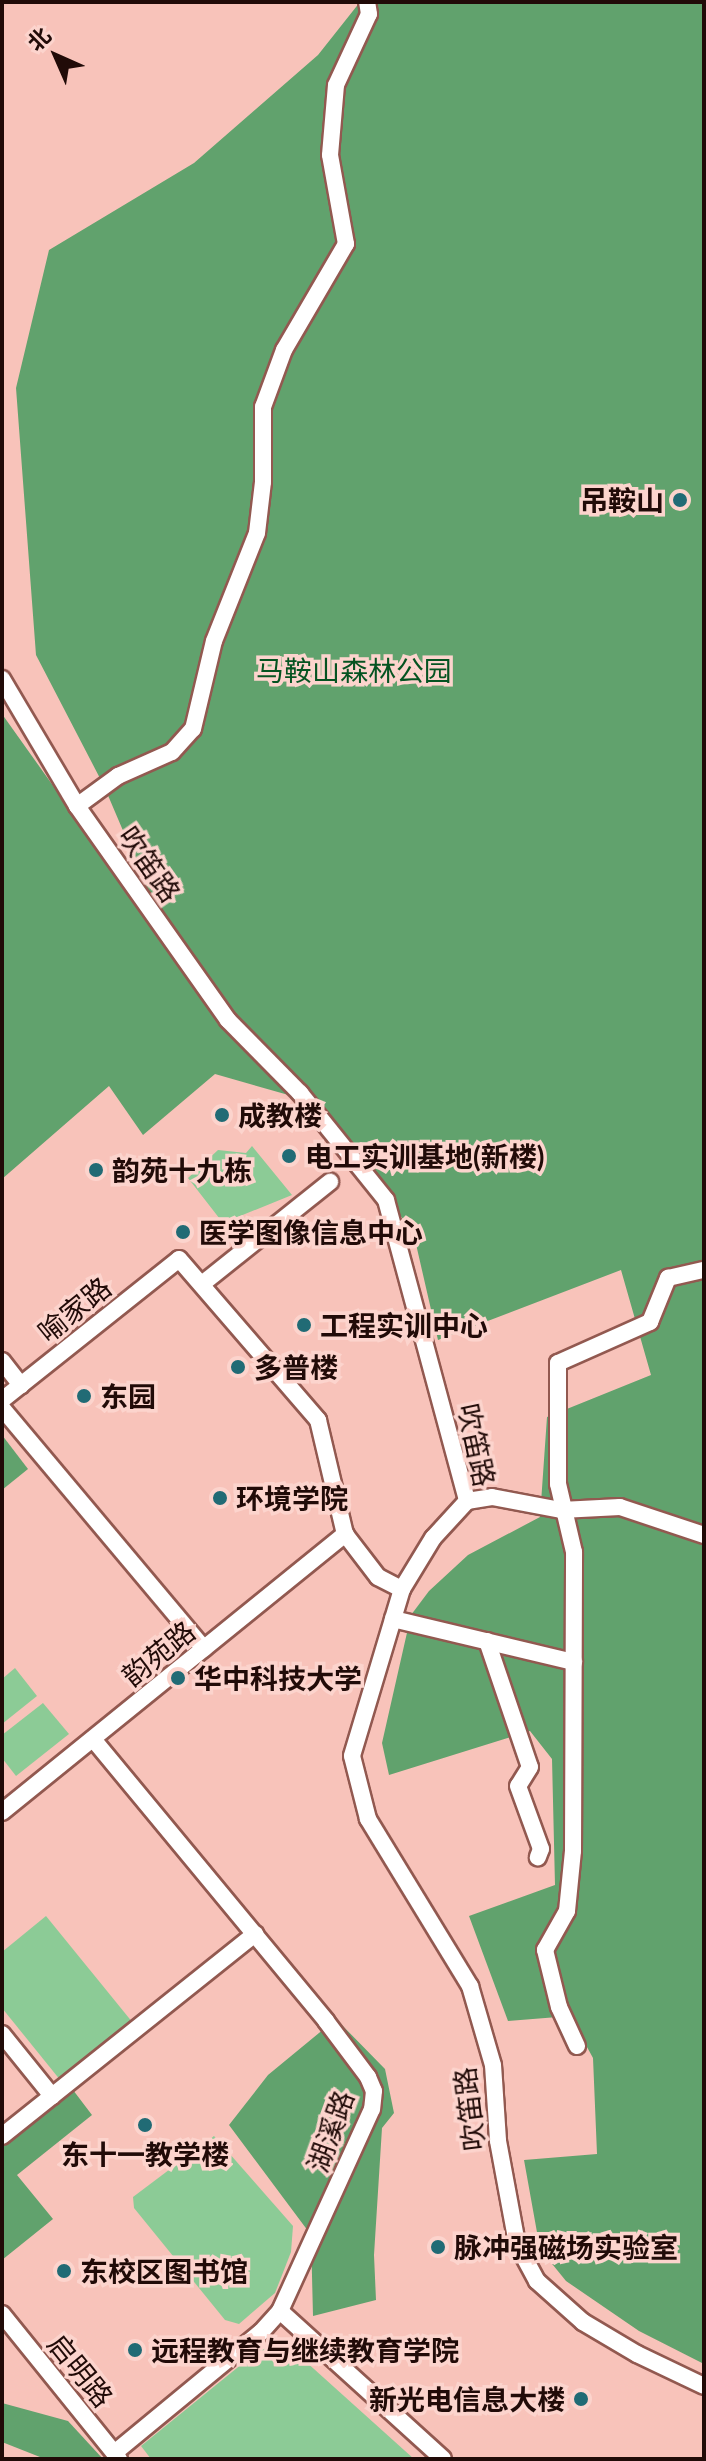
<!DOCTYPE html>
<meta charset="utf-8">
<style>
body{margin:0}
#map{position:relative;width:706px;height:2461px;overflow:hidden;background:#f8c3ba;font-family:Lato,"Noto Sans SC",sans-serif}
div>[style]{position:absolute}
.green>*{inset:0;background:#8ccb96}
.forest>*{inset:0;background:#61a26d}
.roads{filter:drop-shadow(2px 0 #925950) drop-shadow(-2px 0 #925950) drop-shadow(0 2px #925950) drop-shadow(0 -2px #925950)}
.minor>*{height:16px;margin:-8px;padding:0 8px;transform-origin:8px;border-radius:8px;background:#fff}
.dots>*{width:22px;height:22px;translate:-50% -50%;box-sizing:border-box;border:4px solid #fcd4cd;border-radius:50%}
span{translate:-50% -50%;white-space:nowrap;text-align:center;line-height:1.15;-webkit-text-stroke:7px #fcd4cd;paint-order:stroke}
.poi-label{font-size:28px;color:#210b08;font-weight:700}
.right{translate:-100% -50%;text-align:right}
.left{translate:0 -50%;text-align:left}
.park-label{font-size:28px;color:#055321}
.street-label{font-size:28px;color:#210b08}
.frame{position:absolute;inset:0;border:4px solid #210b08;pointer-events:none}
.north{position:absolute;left:16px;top:16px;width:80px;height:80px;-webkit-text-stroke:6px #fcd4cd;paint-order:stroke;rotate:315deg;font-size:22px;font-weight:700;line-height:32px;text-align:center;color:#210b08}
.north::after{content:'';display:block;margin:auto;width:28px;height:36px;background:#210b08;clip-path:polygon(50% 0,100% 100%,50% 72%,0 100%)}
</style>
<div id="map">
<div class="green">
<div style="clip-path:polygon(252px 1146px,292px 1195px,223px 1223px,188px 1178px,218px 1150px,246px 1153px)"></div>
<div style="clip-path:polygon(15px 1668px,37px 1696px,2px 1724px,2px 1679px)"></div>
<div style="clip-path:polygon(43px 1703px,69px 1734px,16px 1776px,2px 1758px,2px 1735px)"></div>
<div style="clip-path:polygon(46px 1916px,133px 2023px,61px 2081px,2px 2008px,2px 1952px)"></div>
<div style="clip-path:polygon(214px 2136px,293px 2226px,291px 2252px,275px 2293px,239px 2324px,225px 2320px,134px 2208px,133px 2197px)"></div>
<div style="clip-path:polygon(281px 2341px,294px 2351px,414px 2459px,151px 2459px,141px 2446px,269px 2342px)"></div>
</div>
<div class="forest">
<div style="clip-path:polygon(360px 2px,704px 2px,704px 2364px,639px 2331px,566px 2281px,540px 2249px,524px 2160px,597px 2154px,593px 2058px,570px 2016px,508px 2021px,469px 1916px,555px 1885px,552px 1759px,530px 1731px,389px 1775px,382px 1743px,411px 1615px,429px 1591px,468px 1555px,540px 1517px,547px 1417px,651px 1375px,621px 1270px,438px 1340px,413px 1231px,167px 934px,104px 786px,36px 655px,16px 388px,49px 250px,194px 163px,318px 55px)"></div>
<div style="clip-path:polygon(2px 714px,234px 1040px,292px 1096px,215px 1074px,143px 1135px,109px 1086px,2px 1179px)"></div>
<div style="clip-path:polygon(2px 1435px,28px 1469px,2px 1490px)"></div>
<div style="clip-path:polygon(336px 2019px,385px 2069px,394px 2113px,382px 2128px,374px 2255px,376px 2300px,313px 2316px,311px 2235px,229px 2125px,268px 2075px)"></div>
<div style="clip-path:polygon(73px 2090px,92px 2115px,17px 2175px,53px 2219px,2px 2260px,2px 2147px)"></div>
<div style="clip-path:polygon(2px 2403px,68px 2421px,103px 2459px,45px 2459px,2px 2442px)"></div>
</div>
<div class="roads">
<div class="minor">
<div style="left:2px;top:679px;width:147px;rotate:59.4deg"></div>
<div style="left:77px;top:806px;width:262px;rotate:54.8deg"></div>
<div style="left:228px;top:1020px;width:103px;rotate:45.4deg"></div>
<div style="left:300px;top:1093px;width:137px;rotate:51.2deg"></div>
<div style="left:386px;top:1200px;width:312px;rotate:74.9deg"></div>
<div style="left:467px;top:1501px;width:50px;rotate:132.6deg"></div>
<div style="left:433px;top:1538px;width:60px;rotate:121.3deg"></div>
<div style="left:402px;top:1589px;width:174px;rotate:106.7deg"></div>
<div style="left:352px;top:1756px;width:65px;rotate:75.7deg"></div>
<div style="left:368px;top:1819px;width:196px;rotate:58.6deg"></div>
<div style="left:470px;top:1986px;width:82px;rotate:73.8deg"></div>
<div style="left:493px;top:2065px;width:76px;rotate:86.2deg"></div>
<div style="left:498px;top:2141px;width:105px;rotate:79.5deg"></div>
<div style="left:517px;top:2244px;width:42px;rotate:61.6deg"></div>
<div style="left:537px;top:2281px;width:62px;rotate:41.7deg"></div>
<div style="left:583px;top:2322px;width:63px;rotate:30.7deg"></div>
<div style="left:637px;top:2354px;width:74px;rotate:25.5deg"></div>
<div style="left:77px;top:806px;width:51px;rotate:-36.2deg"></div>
<div style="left:118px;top:776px;width:59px;rotate:-24deg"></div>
<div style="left:172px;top:752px;width:31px;rotate:-48deg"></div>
<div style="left:193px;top:729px;width:90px;rotate:-76.6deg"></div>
<div style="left:214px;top:641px;width:116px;rotate:-68.3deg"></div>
<div style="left:257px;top:533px;width:51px;rotate:-83.3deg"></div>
<div style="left:263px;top:482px;width:75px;rotate:-90deg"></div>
<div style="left:263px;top:407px;width:61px;rotate:-69.8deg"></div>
<div style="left:284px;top:350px;width:123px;rotate:-59.7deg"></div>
<div style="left:346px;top:244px;width:90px;rotate:-100.2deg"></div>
<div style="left:330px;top:155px;width:70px;rotate:-85.1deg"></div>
<div style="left:336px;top:85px;width:78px;rotate:-65.1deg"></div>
<div style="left:369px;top:14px;width:12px;rotate:-99deg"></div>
<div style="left:202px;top:1284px;width:164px;rotate:-38.6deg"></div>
<div style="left:2px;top:1361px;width:31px;rotate:52deg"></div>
<div style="left:2px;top:1400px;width:226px;rotate:-38.5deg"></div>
<div style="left:179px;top:1259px;width:213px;rotate:49.2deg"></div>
<div style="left:318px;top:1420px;width:117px;rotate:76.7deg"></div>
<div style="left:345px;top:1534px;width:54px;rotate:52.5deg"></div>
<div style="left:378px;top:1577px;width:27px;rotate:27deg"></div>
<div style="left:2px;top:1408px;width:314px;rotate:50deg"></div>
<div style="left:467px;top:1501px;width:25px;rotate:-9deg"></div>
<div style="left:492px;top:1497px;width:70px;rotate:10.7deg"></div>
<div style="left:561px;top:1510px;width:59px;rotate:-2.9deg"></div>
<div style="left:620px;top:1507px;width:89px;rotate:18.4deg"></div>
<div style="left:393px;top:1619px;width:186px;rotate:13.4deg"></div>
<div style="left:487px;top:1641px;width:133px;rotate:71.2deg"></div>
<div style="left:530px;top:1767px;width:22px;rotate:122deg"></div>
<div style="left:518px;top:1786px;width:67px;rotate:69.9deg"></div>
<div style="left:541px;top:1849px;width:9px;rotate:111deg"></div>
<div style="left:93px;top:1739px;width:366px;rotate:50.4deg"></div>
<div style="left:326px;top:2021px;width:70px;rotate:53.1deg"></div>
<div style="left:368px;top:2077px;width:15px;rotate:67deg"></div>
<div style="left:374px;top:2091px;width:18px;rotate:96deg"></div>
<div style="left:372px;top:2109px;width:222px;rotate:114.5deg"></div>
<div style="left:280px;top:2311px;width:28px;rotate:132deg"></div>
<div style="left:261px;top:2332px;width:190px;rotate:140.5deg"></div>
<div style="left:2px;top:1812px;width:442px;rotate:-39deg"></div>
<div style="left:2px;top:2034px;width:80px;rotate:51.1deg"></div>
<div style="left:577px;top:2046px;width:43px;rotate:-114.8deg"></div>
<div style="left:559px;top:2007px;width:59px;rotate:-103.8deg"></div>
<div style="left:545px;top:1950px;width:45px;rotate:-60.6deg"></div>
<div style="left:567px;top:1911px;width:60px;rotate:-84.3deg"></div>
<div style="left:573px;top:1851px;width:299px;rotate:-89.8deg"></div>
<div style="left:574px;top:1552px;width:70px;rotate:-103.2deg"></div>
<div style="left:558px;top:1484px;width:121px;rotate:-90deg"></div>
<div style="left:558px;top:1363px;width:101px;rotate:-24deg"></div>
<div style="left:650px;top:1322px;width:48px;rotate:-67.8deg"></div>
<div style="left:668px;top:1278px;width:37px;rotate:-13deg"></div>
<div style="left:2px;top:2136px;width:324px;rotate:-38.6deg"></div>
<div style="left:280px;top:2311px;width:220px;rotate:42.2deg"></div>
<div style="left:2px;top:2314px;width:186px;rotate:51.1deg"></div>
</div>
</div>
<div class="dots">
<div style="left:680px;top:500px;background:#216b75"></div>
<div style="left:222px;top:1115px;background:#216b75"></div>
<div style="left:289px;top:1156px;background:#216b75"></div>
<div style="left:96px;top:1170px;background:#216b75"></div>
<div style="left:183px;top:1232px;background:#216b75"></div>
<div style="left:304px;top:1325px;background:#216b75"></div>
<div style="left:238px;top:1367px;background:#216b75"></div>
<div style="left:84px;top:1396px;background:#216b75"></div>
<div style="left:220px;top:1498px;background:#216b75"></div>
<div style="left:178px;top:1678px;background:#216b75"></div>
<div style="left:145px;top:2125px;background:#216b75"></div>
<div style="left:438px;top:2247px;background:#216b75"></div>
<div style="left:64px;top:2271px;background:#216b75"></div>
<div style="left:135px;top:2350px;background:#216b75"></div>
<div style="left:581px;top:2399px;background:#216b75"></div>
</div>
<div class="poi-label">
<span class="right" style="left:664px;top:500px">吊鞍山</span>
<span class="left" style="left:238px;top:1115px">成教楼</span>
<span class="left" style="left:305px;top:1156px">电工实训基地(新楼)</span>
<span class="left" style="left:112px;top:1170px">韵苑十九栋</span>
<span class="left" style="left:199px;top:1232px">医学图像信息中心</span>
<span class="left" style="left:320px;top:1325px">工程实训中心</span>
<span class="left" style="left:254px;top:1367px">多普楼</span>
<span class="left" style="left:100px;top:1396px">东园</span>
<span class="left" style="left:236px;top:1498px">环境学院</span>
<span class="left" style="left:194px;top:1678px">华中科技大学</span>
<span style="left:145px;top:2154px">东十一教学楼</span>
<span class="left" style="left:454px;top:2247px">脉冲强磁场实验室</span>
<span class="left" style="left:80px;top:2271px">东校区图书馆</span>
<span class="left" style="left:151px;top:2350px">远程教育与继续教育学院</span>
<span class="right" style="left:565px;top:2399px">新光电信息大楼</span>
</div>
<div class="park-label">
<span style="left:354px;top:670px">马鞍山森林公园</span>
</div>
<div class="street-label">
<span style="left:150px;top:864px;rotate:55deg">吹笛路</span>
<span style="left:74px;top:1309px;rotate:-39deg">喻家路</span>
<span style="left:477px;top:1445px;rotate:78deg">吹笛路</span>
<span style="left:158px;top:1653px;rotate:-39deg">韵苑路</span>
<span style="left:469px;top:2109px;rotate:-97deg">吹笛路</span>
<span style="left:330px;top:2131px;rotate:-70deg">湖溪路</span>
<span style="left:81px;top:2370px;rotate:51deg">启明路</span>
</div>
<div class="frame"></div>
<div class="north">北</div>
</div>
